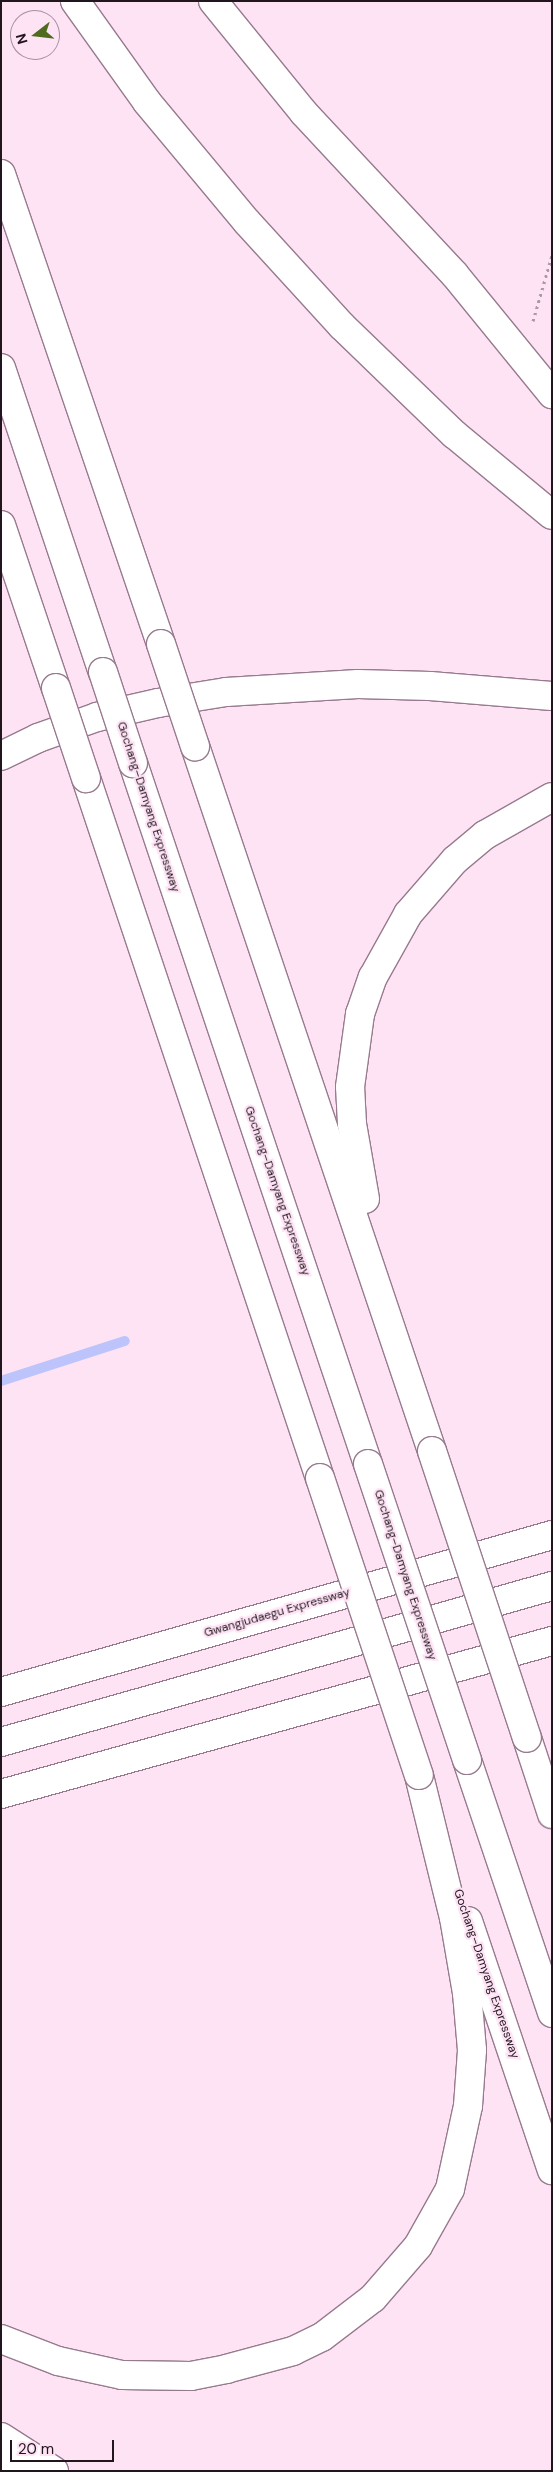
<!DOCTYPE html>
<meta charset="utf-8">
<style>
body{margin:0}
#map{position:relative;width:553px;height:2472px;overflow:hidden;background:#fee3f5;font-family:"DM Sans",sans-serif}
div>[style]{position:absolute}
.stream>*{height:10px;margin:-5px;padding:0 5px;transform-origin:5px;border-radius:5px;background:#bcc4fb}
.path>*{height:3px;margin-top:-1.5px;transform-origin:0;background:repeating-linear-gradient(90deg,#ad98a7 0 2.5px,transparent 0 6.5px)}
.roads{filter:drop-shadow(1px 0 #987a8f) drop-shadow(-1px 0 #987a8f) drop-shadow(0 1px #987a8f) drop-shadow(0 -1px #987a8f)}
.minor>*{height:28px;margin:-14px;padding:0 14px;transform-origin:14px;border-radius:14px;background:#fff}
.highway>*{height:28px;margin:-14px;padding:0 14px;transform-origin:14px;border-radius:14px;background:#fff}
.bridges{filter:drop-shadow(1px 0 #987a8f) drop-shadow(-1px 0 #987a8f) drop-shadow(0 1px #987a8f) drop-shadow(0 -1px #987a8f)}
.highway-bridge>*{height:28px;margin:-14px;padding:0 14px;transform-origin:14px;border-radius:14px;background:#fff}
span{translate:-50% -50%;white-space:nowrap;text-align:center;line-height:1.15;-webkit-text-stroke:4.5px #fee3f5;paint-order:stroke}
.street-label{font-size:12px;color:#21161e}
.frame{position:absolute;inset:0;border:2px solid #21161e;pointer-events:none}
.north{position:absolute;left:10px;top:10px;width:50px;height:50px;box-sizing:border-box;background:#fee3f5;border:1px solid #a6919f;border-radius:50%;rotate:254deg;font-size:14px;font-weight:700;line-height:20px;text-align:center;color:#21161e}
.north::after{content:'';display:block;margin:auto;width:18px;height:22px;background:#4f6b1f;clip-path:polygon(50% 0,100% 100%,50% 72%,0 100%)}
.scale{position:absolute;left:10px;top:2440px;width:104px;height:22px;box-sizing:border-box;border:2px solid #21161e;border-top:0;padding-left:6px;font-size:15px;line-height:18px;white-space:nowrap;color:#21161e;-webkit-text-stroke:4px #fee3f5;paint-order:stroke}
</style>
<div id="map">
<div class="stream">
<div style="left:1px;top:1381px;width:130px;rotate:-17.9deg"></div>
</div>
<div class="path">
<div style="left:533px;top:321px;width:69px;rotate:-73.9deg"></div>
</div>
<div class="roads">
<div class="minor">
<div style="left:213px;top:1px;width:144px;rotate:50.9deg"></div>
<div style="left:304px;top:113px;width:221px;rotate:47deg"></div>
<div style="left:455px;top:275px;width:154px;rotate:50.8deg"></div>
</div>
<div class="highway">
<div style="left:75px;top:1px;width:124px;rotate:54.5deg"></div>
<div style="left:147px;top:102px;width:156px;rotate:50.2deg"></div>
<div style="left:247px;top:222px;width:141px;rotate:47.6deg"></div>
<div style="left:342px;top:326px;width:156px;rotate:44deg"></div>
<div style="left:454px;top:434px;width:127px;rotate:39.6deg"></div>
<div style="left:1px;top:174px;width:496px;rotate:71.2deg"></div>
<div style="left:1px;top:368px;width:321px;rotate:71.5deg"></div>
<div style="left:1px;top:525px;width:172px;rotate:71.4deg"></div>
<div style="left:195px;top:746px;width:744px;rotate:71.42deg"></div>
<div style="left:1px;top:756px;width:41px;rotate:-25.9deg"></div>
<div style="left:38px;top:738px;width:63px;rotate:-19.6deg"></div>
<div style="left:97px;top:717px;width:63px;rotate:-12.9deg"></div>
<div style="left:158px;top:703px;width:69px;rotate:-9.2deg"></div>
<div style="left:226px;top:692px;width:132px;rotate:-3.5deg"></div>
<div style="left:358px;top:684px;width:72px;rotate:1.6deg"></div>
<div style="left:430px;top:686px;width:122px;rotate:4.7deg"></div>
<div style="left:133px;top:763px;width:739px;rotate:71.47deg"></div>
<div style="left:86px;top:778px;width:738px;rotate:71.52deg"></div>
<div style="left:365px;top:1199px;width:76px;rotate:-99.8deg"></div>
<div style="left:352px;top:1124px;width:37px;rotate:-93deg"></div>
<div style="left:350px;top:1087px;width:74px;rotate:-82.2deg"></div>
<div style="left:360px;top:1014px;width:39px;rotate:-71deg"></div>
<div style="left:373px;top:977px;width:72px;rotate:-60.9deg"></div>
<div style="left:408px;top:914px;width:72px;rotate:-49deg"></div>
<div style="left:455px;top:860px;width:39px;rotate:-40deg"></div>
<div style="left:485px;top:835px;width:77px;rotate:-29.6deg"></div>
<div style="left:1px;top:1692px;width:573px;rotate:-15.9deg"></div>
<div style="left:527px;top:1738px;width:80px;rotate:71.8deg"></div>
<div style="left:1px;top:1742px;width:573px;rotate:-15.81deg"></div>
<div style="left:467px;top:1760px;width:267px;rotate:71.4deg"></div>
<div style="left:1px;top:1794px;width:572px;rotate:-15.52deg"></div>
<div style="left:468px;top:1921px;width:263px;rotate:71.4deg"></div>
<div style="left:1px;top:2339px;width:61px;rotate:21.1deg"></div>
<div style="left:58px;top:2361px;width:66px;rotate:12.3deg"></div>
<div style="left:122px;top:2375px;width:69px;rotate:0.8deg"></div>
<div style="left:191px;top:2376px;width:36px;rotate:-11deg"></div>
<div style="left:226px;top:2369px;width:69px;rotate:-15deg"></div>
<div style="left:293px;top:2351px;width:32px;rotate:-26deg"></div>
<div style="left:322px;top:2337px;width:64px;rotate:-37.4deg"></div>
<div style="left:373px;top:2298px;width:69px;rotate:-49.1deg"></div>
<div style="left:418px;top:2246px;width:65px;rotate:-60.7deg"></div>
<div style="left:450px;top:2189px;width:85px;rotate:-77.8deg"></div>
<div style="left:468px;top:2106px;width:56px;rotate:-85.9deg"></div>
<div style="left:472px;top:2050px;width:57px;rotate:-95deg"></div>
<div style="left:467px;top:1993px;width:76px;rotate:-99.8deg"></div>
<div style="left:454px;top:1918px;width:147px;rotate:-103.8deg"></div>
<div style="left:1px;top:2437px;width:63px;rotate:32.7deg"></div>
<div style="left:1px;top:2464px;width:18px;rotate:22deg"></div>
</div>
</div>
<div class="bridges">
<div class="highway-bridge">
<div style="left:161px;top:644px;width:108px;rotate:71.6deg"></div>
<div style="left:103px;top:672px;width:96px;rotate:71.8deg"></div>
<div style="left:56px;top:688px;width:95px;rotate:71.6deg"></div>
<div style="left:432px;top:1451px;width:302px;rotate:71.7deg"></div>
<div style="left:368px;top:1464px;width:312px;rotate:71.5deg"></div>
<div style="left:320px;top:1478px;width:313px;rotate:71.6deg"></div>
</div>
</div>
<div class="street-label">
<span style="left:148px;top:807px;rotate:72deg">Gochang–Damyang Expressway</span>
<span style="left:277px;top:1191px;rotate:71deg">Gochang–Damyang Expressway</span>
<span style="left:405px;top:1575px;rotate:72deg">Gochang–Damyang Expressway</span>
<span style="left:277px;top:1613px;rotate:-16deg">Gwangjudaegu Expressway</span>
<span style="left:486px;top:1974px;rotate:71deg">Gochang–Damyang Expressway</span>
</div>
<div class="frame"></div>
<div class="north">N</div>
<div class="scale">20 m</div>
</div>
